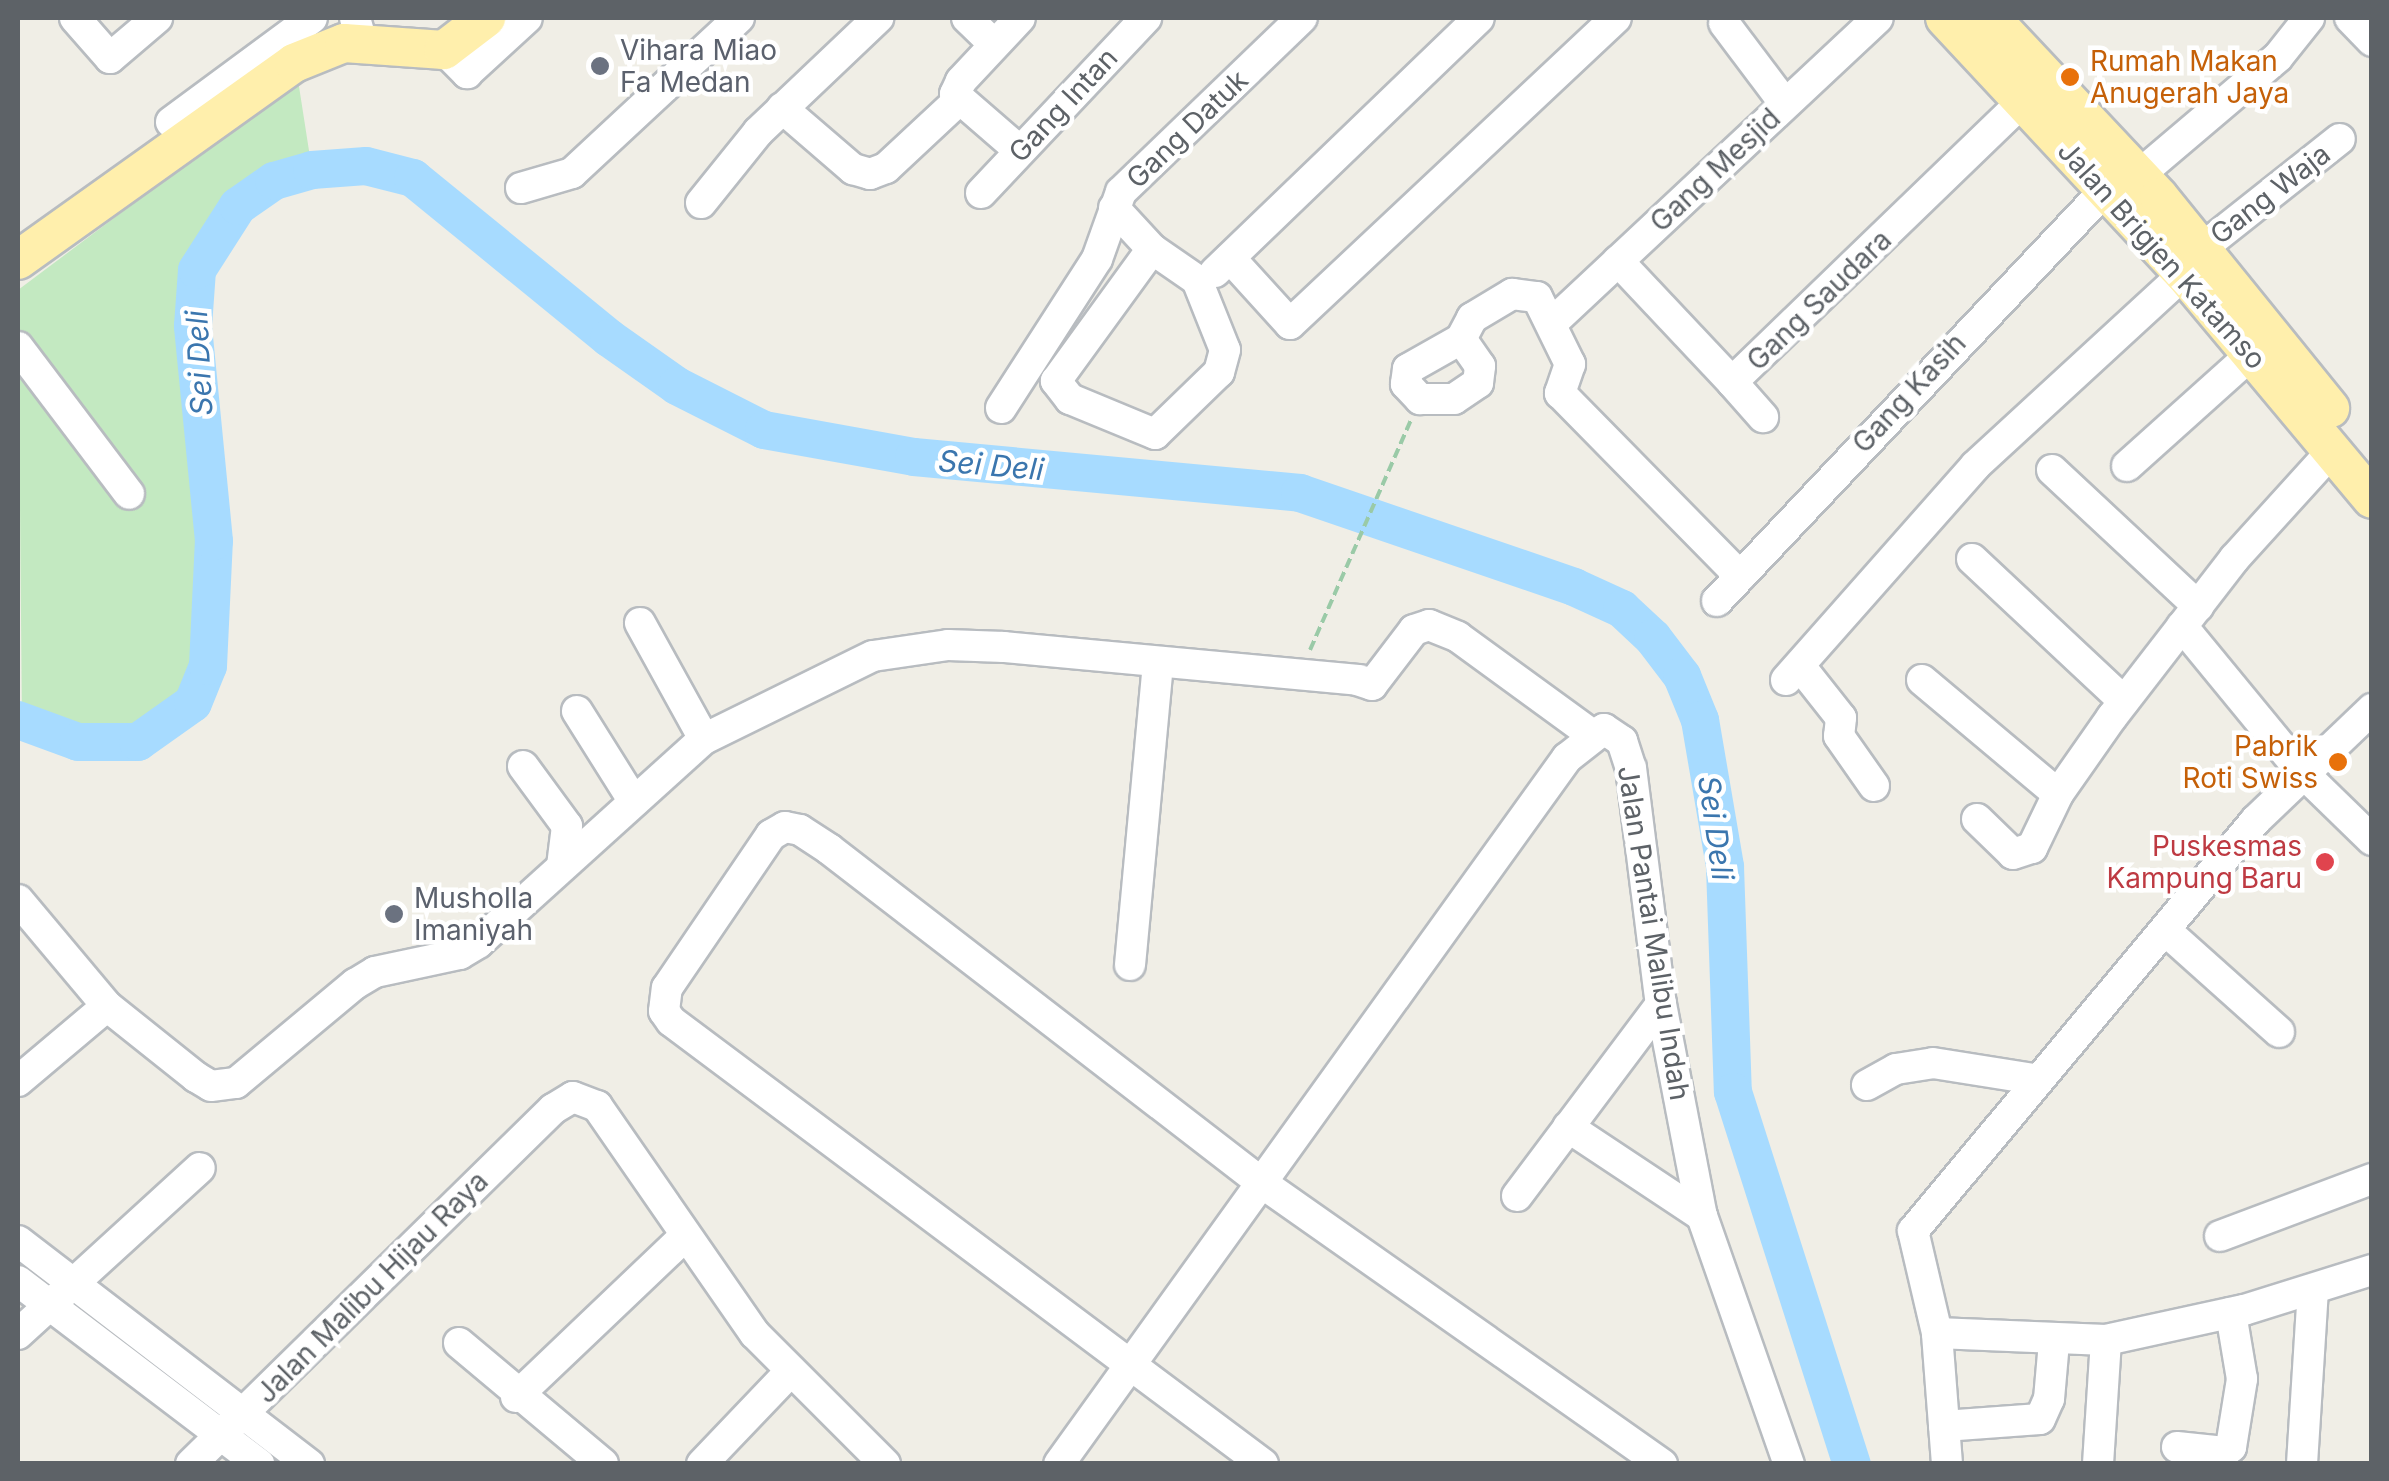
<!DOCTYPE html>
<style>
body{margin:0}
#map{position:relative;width:2389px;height:1481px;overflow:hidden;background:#f0eee6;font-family:Inter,sans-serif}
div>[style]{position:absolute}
.green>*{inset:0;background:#c3e9c1}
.river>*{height:38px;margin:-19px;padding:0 19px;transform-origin:19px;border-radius:19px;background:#a7dbff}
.path>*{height:4px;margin-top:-2px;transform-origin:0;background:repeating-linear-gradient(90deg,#9acaa7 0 10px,transparent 0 15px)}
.roads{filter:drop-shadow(2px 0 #b8bcc0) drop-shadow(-2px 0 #b8bcc0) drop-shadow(0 2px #b8bcc0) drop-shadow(0 -2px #b8bcc0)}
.minor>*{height:30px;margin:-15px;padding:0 15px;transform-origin:15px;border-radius:15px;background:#fff}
.major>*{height:38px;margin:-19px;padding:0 19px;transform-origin:19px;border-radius:19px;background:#ffefac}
.dots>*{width:28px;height:28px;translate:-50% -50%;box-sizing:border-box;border:5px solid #fff;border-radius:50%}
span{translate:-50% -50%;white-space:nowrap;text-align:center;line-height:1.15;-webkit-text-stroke:9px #fff;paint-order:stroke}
.worship-label{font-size:28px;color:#5b616d}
.left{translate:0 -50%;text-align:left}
.food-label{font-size:28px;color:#c56008}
.right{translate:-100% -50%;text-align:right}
.street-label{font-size:28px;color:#5d6267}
.health-label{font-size:28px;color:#be3a42}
.water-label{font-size:30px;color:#3b76ae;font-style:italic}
.frame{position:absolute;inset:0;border:20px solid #5d6267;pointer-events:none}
</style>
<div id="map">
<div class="green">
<div style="clip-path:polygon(298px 80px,312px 170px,274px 181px,238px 206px,197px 270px,199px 427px,214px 541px,208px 660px,193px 703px,138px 742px,78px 742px,22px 725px,18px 290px)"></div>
</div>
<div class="river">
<div style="left:18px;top:720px;width:64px;rotate:20.1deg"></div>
<div style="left:78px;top:742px;width:60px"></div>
<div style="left:138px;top:742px;width:67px;rotate:-35.3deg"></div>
<div style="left:193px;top:703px;width:40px;rotate:-68deg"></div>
<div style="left:208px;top:666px;width:125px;rotate:-87.3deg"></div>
<div style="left:214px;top:541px;width:216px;rotate:-95.6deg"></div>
<div style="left:193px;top:326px;width:56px;rotate:-85.9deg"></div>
<div style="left:197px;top:270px;width:76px;rotate:-57.4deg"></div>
<div style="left:238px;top:206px;width:44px;rotate:-34.8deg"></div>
<div style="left:274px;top:181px;width:40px;rotate:-16deg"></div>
<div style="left:312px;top:170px;width:54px;rotate:-4.2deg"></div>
<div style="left:366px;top:166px;width:49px;rotate:14.3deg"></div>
<div style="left:413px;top:178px;width:253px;rotate:39.2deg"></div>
<div style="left:609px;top:338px;width:83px;rotate:35.2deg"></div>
<div style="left:677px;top:386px;width:97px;rotate:26.8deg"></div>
<div style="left:764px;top:430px;width:152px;rotate:10.2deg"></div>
<div style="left:914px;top:457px;width:388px;rotate:5.3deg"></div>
<div style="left:1300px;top:493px;width:290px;rotate:18.9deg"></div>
<div style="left:1574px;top:587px;width:53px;rotate:24.6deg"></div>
<div style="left:1622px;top:609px;width:42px;rotate:43.1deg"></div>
<div style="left:1653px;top:638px;width:48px;rotate:52.7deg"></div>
<div style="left:1682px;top:676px;width:48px;rotate:67.8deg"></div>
<div style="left:1700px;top:720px;width:149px;rotate:80.3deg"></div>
<div style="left:1725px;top:867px;width:225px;rotate:88deg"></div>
<div style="left:1733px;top:1092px;width:391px;rotate:72.3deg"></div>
</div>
<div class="path">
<div style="left:1310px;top:650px;width:251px;rotate:-66.3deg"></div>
</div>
<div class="roads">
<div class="minor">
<div style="left:75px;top:18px;width:53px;rotate:48.8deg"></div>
<div style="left:110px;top:58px;width:62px;rotate:-40.4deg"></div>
<div style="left:355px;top:18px;width:25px;rotate:74deg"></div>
<div style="left:967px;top:18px;width:37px;rotate:44deg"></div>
<div style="left:2350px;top:18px;width:32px;rotate:46deg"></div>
<div style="left:1724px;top:23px;width:101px;rotate:53deg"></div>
<div style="left:444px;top:50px;width:33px;rotate:45deg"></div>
<div style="left:467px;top:73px;width:81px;rotate:-42.5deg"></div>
<div style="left:960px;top:99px;width:79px;rotate:40.9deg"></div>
<div style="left:782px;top:108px;width:94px;rotate:40.7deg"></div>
<div style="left:853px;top:169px;width:18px;rotate:16deg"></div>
<div style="left:870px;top:174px;width:17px;rotate:-21deg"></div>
<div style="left:886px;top:168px;width:101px;rotate:-43deg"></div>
<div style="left:960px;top:99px;width:7px;rotate:-135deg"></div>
<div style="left:955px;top:94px;width:14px;rotate:-65deg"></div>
<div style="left:961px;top:81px;width:86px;rotate:-46.9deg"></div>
<div style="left:171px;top:122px;width:175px;rotate:-36.4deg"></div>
<div style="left:2139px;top:175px;width:182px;rotate:-40.3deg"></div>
<div style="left:2278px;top:57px;width:50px;rotate:-51.5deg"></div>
<div style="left:521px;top:188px;width:53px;rotate:-16.4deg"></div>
<div style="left:572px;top:173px;width:228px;rotate:-42.9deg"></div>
<div style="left:981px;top:193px;width:241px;rotate:-46.7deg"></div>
<div style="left:701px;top:203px;width:91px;rotate:-51.2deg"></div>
<div style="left:758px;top:132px;width:166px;rotate:-43.5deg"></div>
<div style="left:1114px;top:208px;width:56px;rotate:47.2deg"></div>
<div style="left:1152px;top:249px;width:55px;rotate:34.6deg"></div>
<div style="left:1197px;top:280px;width:75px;rotate:68.2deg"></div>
<div style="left:1225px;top:350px;width:23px;rotate:105deg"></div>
<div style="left:1219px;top:372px;width:89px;rotate:135.9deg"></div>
<div style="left:1155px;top:434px;width:92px;rotate:-157.6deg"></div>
<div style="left:1070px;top:399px;width:23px;rotate:-128deg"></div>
<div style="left:1056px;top:381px;width:163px;rotate:-54deg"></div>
<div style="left:2201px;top:249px;width:177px;rotate:-38.4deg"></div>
<div style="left:1230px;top:258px;width:89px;rotate:47.7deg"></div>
<div style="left:1290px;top:324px;width:447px;rotate:-43.2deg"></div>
<div style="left:1618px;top:261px;width:166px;rotate:46.7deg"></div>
<div style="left:1732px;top:382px;width:406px;rotate:-44deg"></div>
<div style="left:1215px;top:272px;width:366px;rotate:-43.9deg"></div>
<div style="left:1552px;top:323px;width:446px;rotate:-43.1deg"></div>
<div style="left:1461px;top:339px;width:61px;rotate:150.5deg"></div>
<div style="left:1408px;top:369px;width:15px;rotate:98deg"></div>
<div style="left:1406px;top:384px;width:21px;rotate:47deg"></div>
<div style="left:1420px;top:399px;width:34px"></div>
<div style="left:1454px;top:399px;width:29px;rotate:-34deg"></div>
<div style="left:1478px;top:383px;width:17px;rotate:-83deg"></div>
<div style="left:1480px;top:366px;width:33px;rotate:-125deg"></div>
<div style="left:1461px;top:339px;width:24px;rotate:-62deg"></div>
<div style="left:1472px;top:318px;width:47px;rotate:-31deg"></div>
<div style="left:1512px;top:294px;width:25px;rotate:7deg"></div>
<div style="left:1537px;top:297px;width:75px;rotate:63.8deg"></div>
<div style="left:1570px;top:364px;width:31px;rotate:109deg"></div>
<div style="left:1560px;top:393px;width:257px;rotate:45.5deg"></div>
<div style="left:18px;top:347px;width:184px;rotate:52.9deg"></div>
<div style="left:1732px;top:382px;width:47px;rotate:48.5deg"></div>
<div style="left:1001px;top:408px;width:177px;rotate:-57.2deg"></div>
<div style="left:1097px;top:259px;width:71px;rotate:-70.3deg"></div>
<div style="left:1121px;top:192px;width:251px;rotate:-43.9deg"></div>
<div style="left:2127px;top:466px;width:168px;rotate:-41.9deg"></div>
<div style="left:2052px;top:470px;width:200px;rotate:43deg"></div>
<div style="left:1972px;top:559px;width:208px;rotate:43.1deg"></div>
<div style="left:1717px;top:601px;width:568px;rotate:-46.64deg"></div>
<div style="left:640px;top:623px;width:132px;rotate:61.1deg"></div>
<div style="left:2182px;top:626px;width:188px;rotate:50.6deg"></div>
<div style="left:2301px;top:771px;width:99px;rotate:44.2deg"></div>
<div style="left:1800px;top:666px;width:66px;rotate:51.7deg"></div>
<div style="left:1841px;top:718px;width:18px;rotate:96deg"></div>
<div style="left:1839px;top:736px;width:61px;rotate:55deg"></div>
<div style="left:1357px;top:680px;width:16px;rotate:18deg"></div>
<div style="left:1372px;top:685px;width:69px;rotate:-52.6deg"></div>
<div style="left:1414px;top:630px;width:16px;rotate:-18deg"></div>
<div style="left:1429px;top:625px;width:31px;rotate:22deg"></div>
<div style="left:1458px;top:637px;width:165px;rotate:36.1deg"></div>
<div style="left:1786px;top:680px;width:286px;rotate:-48.5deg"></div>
<div style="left:1975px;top:466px;width:284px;rotate:-42.6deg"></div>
<div style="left:1922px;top:680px;width:177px;rotate:40deg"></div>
<div style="left:577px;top:711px;width:107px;rotate:57.9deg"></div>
<div style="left:523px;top:766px;width:74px;rotate:53.7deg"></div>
<div style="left:567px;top:826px;width:40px;rotate:97.1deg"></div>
<div style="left:1977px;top:819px;width:50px;rotate:44.2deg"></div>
<div style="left:2013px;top:854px;width:20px;rotate:-18deg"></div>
<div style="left:2032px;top:848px;width:60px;rotate:-64.3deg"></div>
<div style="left:2058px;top:794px;width:94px;rotate:-55deg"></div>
<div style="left:2112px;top:717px;width:200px;rotate:-52.3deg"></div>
<div style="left:2234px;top:559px;width:147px;rotate:-47.8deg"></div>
<div style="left:18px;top:900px;width:138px;rotate:50deg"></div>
<div style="left:2165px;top:930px;width:153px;rotate:41.8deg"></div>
<div style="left:1130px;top:965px;width:303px;rotate:-84.7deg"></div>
<div style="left:107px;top:1006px;width:114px;rotate:38.6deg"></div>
<div style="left:196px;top:1077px;width:17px;rotate:31deg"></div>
<div style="left:211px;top:1086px;width:25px;rotate:-7deg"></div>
<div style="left:236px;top:1083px;width:155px;rotate:-39.8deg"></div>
<div style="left:355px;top:984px;width:23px;rotate:-31deg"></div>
<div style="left:375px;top:972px;width:87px;rotate:-12deg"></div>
<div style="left:460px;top:954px;width:21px;rotate:-31deg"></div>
<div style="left:478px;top:943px;width:304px;rotate:-42.1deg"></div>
<div style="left:704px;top:739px;width:188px;rotate:-26.2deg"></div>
<div style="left:873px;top:656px;width:76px;rotate:-8.3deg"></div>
<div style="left:948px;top:645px;width:56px;rotate:2deg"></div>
<div style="left:1004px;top:647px;width:357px;rotate:5.3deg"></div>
<div style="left:18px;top:1081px;width:116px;rotate:-40.1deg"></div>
<div style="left:1867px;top:1085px;width:33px;rotate:-29deg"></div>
<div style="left:1896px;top:1069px;width:37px;rotate:-9deg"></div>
<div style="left:1933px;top:1063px;width:102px;rotate:9deg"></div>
<div style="left:1568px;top:1127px;width:161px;rotate:33.6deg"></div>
<div style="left:1517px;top:1196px;width:240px;rotate:-53.1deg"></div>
<div style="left:2220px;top:1236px;width:162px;rotate:-20.6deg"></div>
<div style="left:18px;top:1241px;width:367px;rotate:37.5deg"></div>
<div style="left:18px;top:1281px;width:303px;rotate:37.2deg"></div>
<div style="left:1937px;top:1333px;width:169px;rotate:2.4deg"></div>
<div style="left:2106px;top:1340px;width:141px;rotate:-12.3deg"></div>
<div style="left:2244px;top:1310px;width:134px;rotate:-17.4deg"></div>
<div style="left:18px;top:1334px;width:246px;rotate:-42.4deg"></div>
<div style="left:459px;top:1343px;width:188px;rotate:40deg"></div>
<div style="left:516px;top:1397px;width:231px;rotate:-43.6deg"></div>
<div style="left:1944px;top:1426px;width:96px;rotate:-4.2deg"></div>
<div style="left:2040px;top:1419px;width:22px;rotate:-66deg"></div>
<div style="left:2049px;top:1399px;width:57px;rotate:-85deg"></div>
<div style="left:2177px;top:1447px;width:48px;rotate:5.9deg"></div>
<div style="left:2225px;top:1452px;width:8px;rotate:-40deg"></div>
<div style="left:2231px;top:1447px;width:69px;rotate:-80.8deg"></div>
<div style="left:2242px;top:1379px;width:67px;rotate:-99.5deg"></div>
<div style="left:191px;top:1464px;width:507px;rotate:-44.44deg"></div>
<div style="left:553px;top:1109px;width:23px;rotate:-31deg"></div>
<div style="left:573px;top:1097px;width:26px;rotate:21deg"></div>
<div style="left:597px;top:1106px;width:277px;rotate:55.3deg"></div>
<div style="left:755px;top:1334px;width:184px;rotate:45deg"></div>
<div style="left:702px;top:1464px;width:129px;rotate:-46.3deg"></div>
<div style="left:1059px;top:1464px;width:870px;rotate:-54.26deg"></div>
<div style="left:1567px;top:758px;width:47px;rotate:-38.1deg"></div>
<div style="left:1604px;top:729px;width:22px;rotate:34deg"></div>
<div style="left:1622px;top:741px;width:28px;rotate:72deg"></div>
<div style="left:1631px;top:768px;width:238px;rotate:82.8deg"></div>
<div style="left:1661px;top:1004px;width:216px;rotate:79.1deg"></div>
<div style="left:1702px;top:1216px;width:263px;rotate:70.7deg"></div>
<div style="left:1263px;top:1464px;width:739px;rotate:-143.19deg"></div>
<div style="left:671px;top:1021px;width:12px;rotate:-125deg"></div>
<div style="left:664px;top:1011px;width:23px;rotate:-83deg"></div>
<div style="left:667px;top:988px;width:185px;rotate:-55.8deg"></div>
<div style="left:771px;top:835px;width:16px;rotate:-30deg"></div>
<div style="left:785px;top:827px;width:15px;rotate:11deg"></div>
<div style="left:800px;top:830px;width:35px;rotate:33deg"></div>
<div style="left:829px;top:849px;width:547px;rotate:37.65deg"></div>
<div style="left:1262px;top:1183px;width:489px;rotate:35.1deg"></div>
<div style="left:1947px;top:1464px;width:131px;rotate:-94.4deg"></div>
<div style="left:1937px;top:1333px;width:105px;rotate:-103.2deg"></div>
<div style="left:1913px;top:1231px;width:535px;rotate:-50.15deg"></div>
<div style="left:2256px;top:820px;width:161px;rotate:-43.7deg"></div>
<div style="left:2098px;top:1464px;width:124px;rotate:-86.3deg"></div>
<div style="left:2302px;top:1464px;width:175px;rotate:-86.4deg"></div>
</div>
<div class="major">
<div style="left:1945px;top:18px;width:350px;rotate:47deg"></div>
<div style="left:2184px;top:274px;width:293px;rotate:50.1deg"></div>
<div style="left:1991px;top:18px;width:245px;rotate:46.8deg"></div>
<div style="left:2159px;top:197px;width:272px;rotate:51deg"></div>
<div style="left:18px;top:260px;width:339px;rotate:-35.5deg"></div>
<div style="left:294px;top:63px;width:54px;rotate:-21.8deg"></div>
<div style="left:344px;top:43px;width:100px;rotate:4deg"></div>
<div style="left:444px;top:50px;width:53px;rotate:-37.3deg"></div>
</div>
</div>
<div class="dots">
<div style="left:600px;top:66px;background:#6b7280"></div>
<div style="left:2070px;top:77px;background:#e8710a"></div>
<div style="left:2338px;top:762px;background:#e8710a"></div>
<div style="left:2325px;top:862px;background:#e0444e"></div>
<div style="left:394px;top:914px;background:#6b7280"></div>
</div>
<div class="worship-label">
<span class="left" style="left:620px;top:66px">Vihara Miao<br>Fa Medan</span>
<span class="left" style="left:414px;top:914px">Musholla<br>Imaniyah</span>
</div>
<div class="food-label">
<span class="left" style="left:2090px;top:77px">Rumah Makan<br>Anugerah Jaya</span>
<span class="right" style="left:2318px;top:762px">Pabrik<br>Roti Swiss</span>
</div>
<div class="street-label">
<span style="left:1063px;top:105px;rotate:-47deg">Gang Intan</span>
<span style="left:1187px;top:129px;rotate:-44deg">Gang Datuk</span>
<span style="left:1715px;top:170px;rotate:-43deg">Gang Mesjid</span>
<span style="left:2270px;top:194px;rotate:-38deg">Gang Waja</span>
<span style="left:2162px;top:255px;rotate:48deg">Jalan Brigjen Katamso</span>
<span style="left:1819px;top:300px;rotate:-44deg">Gang Saudara</span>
<span style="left:1909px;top:393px;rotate:-47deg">Gang Kasih</span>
<span style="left:1654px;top:933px;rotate:81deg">Jalan Pantai Malibu Indah</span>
<span style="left:372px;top:1287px;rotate:-45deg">Jalan Malibu Hijau Raya</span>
</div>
<div class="health-label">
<span class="right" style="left:2302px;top:862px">Puskesmas<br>Kampung Baru</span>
</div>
<div class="water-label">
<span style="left:199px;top:363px;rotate:-93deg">Sei Deli</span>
<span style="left:991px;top:465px;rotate:5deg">Sei Deli</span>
<span style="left:1716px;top:828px;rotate:82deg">Sei Deli</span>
</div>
<div class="frame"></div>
</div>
